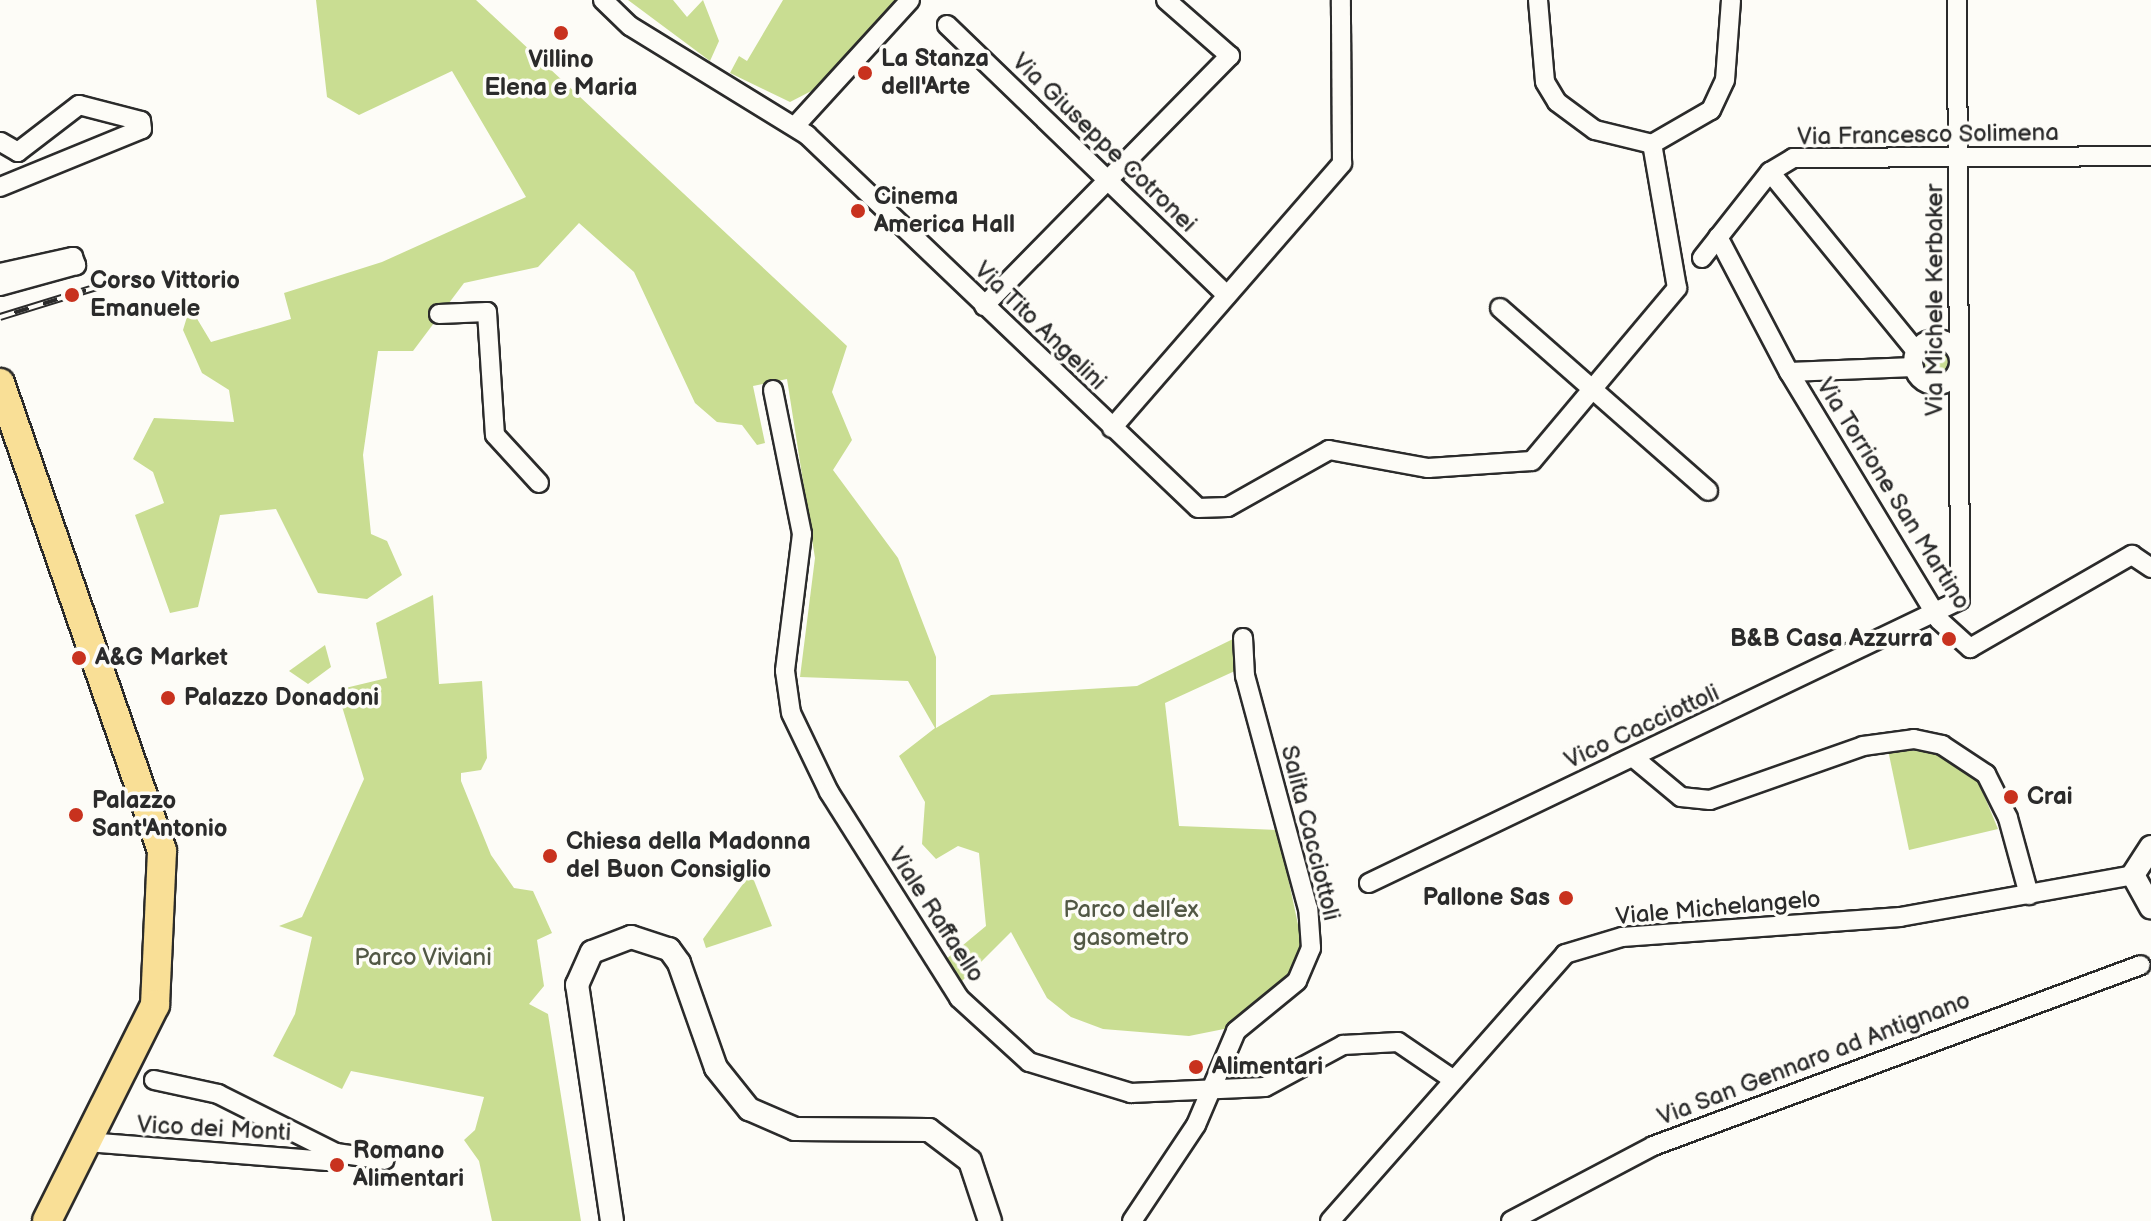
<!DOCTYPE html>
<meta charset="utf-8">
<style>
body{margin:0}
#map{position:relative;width:2151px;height:1221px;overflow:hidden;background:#fdfcf7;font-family:"Balsamiq Sans",sans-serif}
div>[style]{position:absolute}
.green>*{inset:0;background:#c9dd92}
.round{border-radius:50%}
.roads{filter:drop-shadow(2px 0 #2b2b2b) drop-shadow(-2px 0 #2b2b2b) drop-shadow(0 2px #2b2b2b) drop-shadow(0 -2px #2b2b2b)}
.minor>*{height:18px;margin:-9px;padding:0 9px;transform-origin:9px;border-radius:9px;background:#fdfcf7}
.minor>.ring{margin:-9px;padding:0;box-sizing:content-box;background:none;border:18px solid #fdfcf7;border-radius:50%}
.tertiary>*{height:22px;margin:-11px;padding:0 11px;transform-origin:11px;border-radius:11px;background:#fdfcf7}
.primary>*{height:28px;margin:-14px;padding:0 14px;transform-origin:14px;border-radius:14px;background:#f9df96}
.rail>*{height:8px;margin-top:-4px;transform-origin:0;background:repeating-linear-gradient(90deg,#fdfcf7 0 15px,#2b2b2b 0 30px);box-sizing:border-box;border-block:2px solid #2b2b2b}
.dots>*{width:22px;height:22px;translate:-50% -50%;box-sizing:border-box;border:4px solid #fdfcf7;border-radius:50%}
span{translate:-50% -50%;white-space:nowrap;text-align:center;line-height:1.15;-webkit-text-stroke:7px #fdfcf7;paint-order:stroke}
.poi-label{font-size:24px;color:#2b2b2b;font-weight:700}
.left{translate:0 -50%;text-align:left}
.right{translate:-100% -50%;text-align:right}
.street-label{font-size:24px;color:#2b2b2b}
.park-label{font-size:24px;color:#525845}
</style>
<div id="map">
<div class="green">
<div style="clip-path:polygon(316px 0,476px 0,847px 346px,832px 392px,852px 440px,833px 470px,898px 558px,936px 657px,936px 728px,991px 695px,1137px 686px,1233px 639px,1237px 670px,1165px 703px,1179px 826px,1278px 830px,1304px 953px,1294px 977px,1229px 1028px,1189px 1036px,1103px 1029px,1071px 1017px,1047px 998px,1011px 932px,962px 981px,945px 960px,986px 926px,979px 853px,958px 846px,936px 859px,922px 844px,925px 802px,899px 756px,935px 728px,908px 681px,800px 677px,815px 558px,787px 379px,753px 386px,765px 443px,757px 445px,742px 425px,717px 422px,695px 403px,634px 272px,579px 223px,538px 267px,464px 283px,413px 351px,378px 351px,363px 455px,371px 534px,387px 541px,402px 575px,367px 599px,318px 593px,276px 509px,220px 515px,198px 607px,170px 613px,135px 515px,164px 503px,153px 472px,133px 459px,154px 418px,234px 422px,229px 390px,202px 373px,183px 330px,190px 307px,211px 342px,291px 319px,284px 293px,382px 262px,526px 197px,452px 71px,359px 115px,327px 97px)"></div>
<div style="clip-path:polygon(628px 0,673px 0,687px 17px,703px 0,719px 41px,710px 61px)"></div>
<div style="clip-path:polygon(783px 0,902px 0,821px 86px,790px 102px,730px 73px,739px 56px,747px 61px)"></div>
<div class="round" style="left:1920px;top:346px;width:32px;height:32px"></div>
<div style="clip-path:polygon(433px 595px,439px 684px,482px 681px,487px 758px,481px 770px,461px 773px,461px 781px,491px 855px,514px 888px,533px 891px,552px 933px,537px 940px,544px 986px,529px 1004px,548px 1014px,581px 1221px,492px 1221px,479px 1161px,464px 1140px,475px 1130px,484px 1097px,351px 1071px,342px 1089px,273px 1056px,295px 1014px,312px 937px,279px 926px,302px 917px,364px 779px,337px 690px,387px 678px,376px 623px)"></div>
<div style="clip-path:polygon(325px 645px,331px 667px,308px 684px,289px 671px)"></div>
<div style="clip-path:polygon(1888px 750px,1941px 752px,1976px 776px,1998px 829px,1909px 850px)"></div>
<div style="clip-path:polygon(751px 873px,772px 926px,706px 948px,703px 939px)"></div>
</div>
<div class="roads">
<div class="minor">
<div style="left:603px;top:0;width:37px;rotate:44deg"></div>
<div style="left:630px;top:26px;width:208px;rotate:31.6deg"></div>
<div style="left:807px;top:135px;width:540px;rotate:43.65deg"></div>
<div style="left:1198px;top:508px;width:30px;rotate:-2deg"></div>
<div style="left:1228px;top:507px;width:116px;rotate:-29.4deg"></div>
<div style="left:1329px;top:450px;width:101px;rotate:10.3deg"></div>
<div style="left:1428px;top:468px;width:104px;rotate:-3.9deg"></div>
<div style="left:1532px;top:461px;width:226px;rotate:-50deg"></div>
<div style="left:1677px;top:288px;width:146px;rotate:-99.8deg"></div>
<div style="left:1538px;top:0;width:82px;rotate:85.1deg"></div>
<div style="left:1545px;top:82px;width:23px;rotate:59deg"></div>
<div style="left:1557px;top:102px;width:47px;rotate:36.4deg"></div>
<div style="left:1595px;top:130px;width:59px;rotate:13.8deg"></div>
<div style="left:1652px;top:144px;width:68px;rotate:-30deg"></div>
<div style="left:1711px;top:110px;width:33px;rotate:-65deg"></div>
<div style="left:1725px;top:80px;width:80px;rotate:-85.7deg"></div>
<div style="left:947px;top:25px;width:389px;rotate:44deg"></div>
<div style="left:796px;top:125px;width:169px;rotate:-47.6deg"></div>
<div style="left:1770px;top:172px;width:231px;rotate:50.8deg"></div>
<div style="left:0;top:187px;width:153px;rotate:-22.2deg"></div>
<div style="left:142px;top:129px;width:8px;rotate:-97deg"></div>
<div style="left:141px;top:121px;width:64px;rotate:-165.5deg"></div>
<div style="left:79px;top:105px;width:77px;rotate:142.4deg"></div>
<div style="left:18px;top:152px;width:20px;rotate:-150deg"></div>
<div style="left:1718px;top:237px;width:153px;rotate:62.3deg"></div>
<div style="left:1789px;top:372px;width:290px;rotate:58.8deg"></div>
<div style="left:1939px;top:620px;width:42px;rotate:42.1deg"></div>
<div style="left:1970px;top:648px;width:187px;rotate:-29.9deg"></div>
<div style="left:2132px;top:555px;width:23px;rotate:34deg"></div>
<div style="left:1702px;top:258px;width:110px;rotate:-51.7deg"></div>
<div style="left:1770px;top:172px;width:27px;rotate:-31deg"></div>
<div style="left:1793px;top:158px;width:358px;rotate:-0.3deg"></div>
<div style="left:0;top:273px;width:75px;rotate:-12.4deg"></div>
<div style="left:73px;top:257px;width:9px;rotate:69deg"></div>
<div style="left:76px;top:265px;width:79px;rotate:164.6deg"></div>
<div style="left:984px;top:306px;width:351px;rotate:-45.5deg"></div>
<div style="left:1230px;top:56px;width:85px;rotate:-138.8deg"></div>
<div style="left:1500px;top:308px;width:277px;rotate:41.3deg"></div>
<div style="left:439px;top:314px;width:48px;rotate:-2.4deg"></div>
<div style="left:487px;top:312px;width:123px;rotate:86.3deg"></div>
<div style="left:495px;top:435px;width:65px;rotate:47.5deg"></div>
<div class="ring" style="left:1913px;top:339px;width:28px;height:28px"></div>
<div style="left:1789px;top:372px;width:125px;rotate:-2.3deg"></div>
<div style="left:773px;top:390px;width:147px;rotate:78.6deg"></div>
<div style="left:802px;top:534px;width:138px;rotate:97.1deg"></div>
<div style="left:785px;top:671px;width:42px;rotate:81.9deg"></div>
<div style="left:791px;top:713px;width:88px;rotate:64.3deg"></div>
<div style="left:829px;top:792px;width:244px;rotate:57.7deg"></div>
<div style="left:959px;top:998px;width:95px;rotate:42.4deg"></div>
<div style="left:1029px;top:1062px;width:107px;rotate:16.9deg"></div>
<div style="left:1131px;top:1093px;width:134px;rotate:-2.6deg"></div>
<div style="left:1265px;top:1087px;width:89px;rotate:-28.3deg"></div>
<div style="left:1343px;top:1045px;width:55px;rotate:-3.1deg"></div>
<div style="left:1398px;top:1042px;width:64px;rotate:34.2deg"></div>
<div style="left:1112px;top:428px;width:351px;rotate:-49deg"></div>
<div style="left:1342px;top:163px;width:163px;rotate:-90.4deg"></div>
<div style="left:1634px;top:758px;width:61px;rotate:39.7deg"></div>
<div style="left:1681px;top:797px;width:29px;rotate:6deg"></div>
<div style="left:1710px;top:800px;width:162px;rotate:-19.4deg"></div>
<div style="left:1863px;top:746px;width:51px;rotate:-7.8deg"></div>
<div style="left:1914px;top:739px;width:29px;rotate:12deg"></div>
<div style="left:1942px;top:745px;width:53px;rotate:33.4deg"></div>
<div style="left:1986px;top:774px;width:49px;rotate:63.4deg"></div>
<div style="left:2008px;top:818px;width:80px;rotate:74.7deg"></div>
<div style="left:1369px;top:883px;width:655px;rotate:-25.59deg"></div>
<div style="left:1960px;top:600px;width:600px;rotate:-90.29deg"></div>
<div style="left:154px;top:1080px;width:66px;rotate:12.3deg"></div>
<div style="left:218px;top:1094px;width:132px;rotate:26.6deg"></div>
<div style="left:336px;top:1153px;width:49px;rotate:8.1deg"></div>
<div style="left:87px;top:1142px;width:241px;rotate:4.5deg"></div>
<div style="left:327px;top:1161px;width:12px;rotate:-42deg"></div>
<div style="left:1132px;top:1221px;width:115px;rotate:-56.3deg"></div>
<div style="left:1196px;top:1125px;width:102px;rotate:-66.9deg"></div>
<div style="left:1236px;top:1031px;width:79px;rotate:-39.3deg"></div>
<div style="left:1297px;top:981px;width:36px;rotate:-67deg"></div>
<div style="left:1311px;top:948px;width:39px;rotate:-94deg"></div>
<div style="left:1308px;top:909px;width:241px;rotate:-105.1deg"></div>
<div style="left:1245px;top:676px;width:38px;rotate:-93deg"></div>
<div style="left:1330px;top:1221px;width:356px;rotate:-48.6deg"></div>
<div style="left:1565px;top:954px;width:59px;rotate:-16.6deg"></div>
<div style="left:1622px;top:937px;width:279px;rotate:-4.1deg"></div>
<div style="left:1900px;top:917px;width:237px;rotate:-10.2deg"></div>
<div style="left:1511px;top:1221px;width:161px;rotate:-27.8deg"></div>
<div style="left:1653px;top:1146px;width:520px;rotate:-20.35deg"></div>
</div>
<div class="tertiary">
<div style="left:2151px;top:847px;width:33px;rotate:123deg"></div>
<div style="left:2133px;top:875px;width:37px;rotate:61deg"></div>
<div style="left:612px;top:1221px;width:239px;rotate:-98.4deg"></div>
<div style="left:577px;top:985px;width:36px;rotate:-66deg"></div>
<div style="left:592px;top:952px;width:42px;rotate:-21deg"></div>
<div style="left:631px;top:937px;width:40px;rotate:18deg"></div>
<div style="left:669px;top:949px;width:17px;rotate:54deg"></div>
<div style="left:679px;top:963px;width:111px;rotate:70.6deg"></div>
<div style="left:716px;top:1068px;width:53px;rotate:51.2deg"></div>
<div style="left:749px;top:1109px;width:50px;rotate:23.5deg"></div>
<div style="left:795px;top:1129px;width:134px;rotate:0.4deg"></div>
<div style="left:929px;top:1130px;width:51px;rotate:37.1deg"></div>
<div style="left:970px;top:1161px;width:63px;rotate:71.6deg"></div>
</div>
<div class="primary">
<div style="left:0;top:383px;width:495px;rotate:70.9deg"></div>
<div style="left:162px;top:851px;width:154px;rotate:92.6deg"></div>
<div style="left:155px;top:1005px;width:241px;rotate:116.6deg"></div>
</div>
</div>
<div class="rail">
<div style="left:0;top:317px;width:105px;rotate:-17.2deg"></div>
</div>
<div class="dots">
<div style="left:561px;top:33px;background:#c8321e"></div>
<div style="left:865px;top:73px;background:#c8321e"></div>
<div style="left:858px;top:211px;background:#c8321e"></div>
<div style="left:72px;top:295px;background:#c8321e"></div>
<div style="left:1949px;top:639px;background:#c8321e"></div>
<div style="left:79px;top:658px;background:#c8321e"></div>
<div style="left:168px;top:698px;background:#c8321e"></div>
<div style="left:2011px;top:797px;background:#c8321e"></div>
<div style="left:76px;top:815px;background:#c8321e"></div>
<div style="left:550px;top:856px;background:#c8321e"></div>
<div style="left:1566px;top:898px;background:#c8321e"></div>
<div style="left:1196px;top:1067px;background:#c8321e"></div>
<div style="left:337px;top:1165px;background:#c8321e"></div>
</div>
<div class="poi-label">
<span class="left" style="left:881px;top:73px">La Stanza<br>dell'Arte</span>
<span style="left:561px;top:74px">Villino<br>Elena e Maria</span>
<span class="left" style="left:874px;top:211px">Cinema<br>America Hall</span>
<span class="left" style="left:90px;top:295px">Corso Vittorio<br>Emanuele</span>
<span class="right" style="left:1933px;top:639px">B&amp;B Casa Azzurra</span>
<span class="left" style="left:95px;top:658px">A&amp;G Market</span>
<span class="left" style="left:184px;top:698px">Palazzo Donadoni</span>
<span class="left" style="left:2027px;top:797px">Crai</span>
<span class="left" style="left:92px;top:815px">Palazzo<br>Sant'Antonio</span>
<span class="left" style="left:566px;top:856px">Chiesa della Madonna<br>del Buon Consiglio</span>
<span class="right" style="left:1550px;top:898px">Pallone Sas</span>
<span class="left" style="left:1212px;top:1067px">Alimentari</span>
<span class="left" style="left:353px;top:1165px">Romano<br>Alimentari</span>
</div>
<div class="street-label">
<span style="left:1928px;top:135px;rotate:-1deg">Via Francesco Solimena</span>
<span style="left:1104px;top:143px;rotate:44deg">Via Giuseppe Cotronei</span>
<span style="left:1935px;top:300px;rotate:-90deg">Via Michele Kerbaker</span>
<span style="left:1040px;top:326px;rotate:44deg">Via Tito Angelini</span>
<span style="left:1893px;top:494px;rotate:58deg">Via Torrione San Martino</span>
<span style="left:1642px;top:727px;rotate:-25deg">Vico Cacciottoli</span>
<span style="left:1310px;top:833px;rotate:76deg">Salita Cacciottoli</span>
<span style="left:1718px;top:908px;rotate:-5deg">Viale Michelangelo</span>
<span style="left:936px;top:915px;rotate:57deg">Viale Raffaello</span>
<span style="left:1814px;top:1059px;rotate:-21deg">Via San Gennaro ad Antignano</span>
<span style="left:214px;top:1129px;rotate:3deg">Vico dei Monti</span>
</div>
<div class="park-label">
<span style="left:1131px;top:924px">Parco dell’ex<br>gasometro</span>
<span style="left:423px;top:958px">Parco Viviani</span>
</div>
</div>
